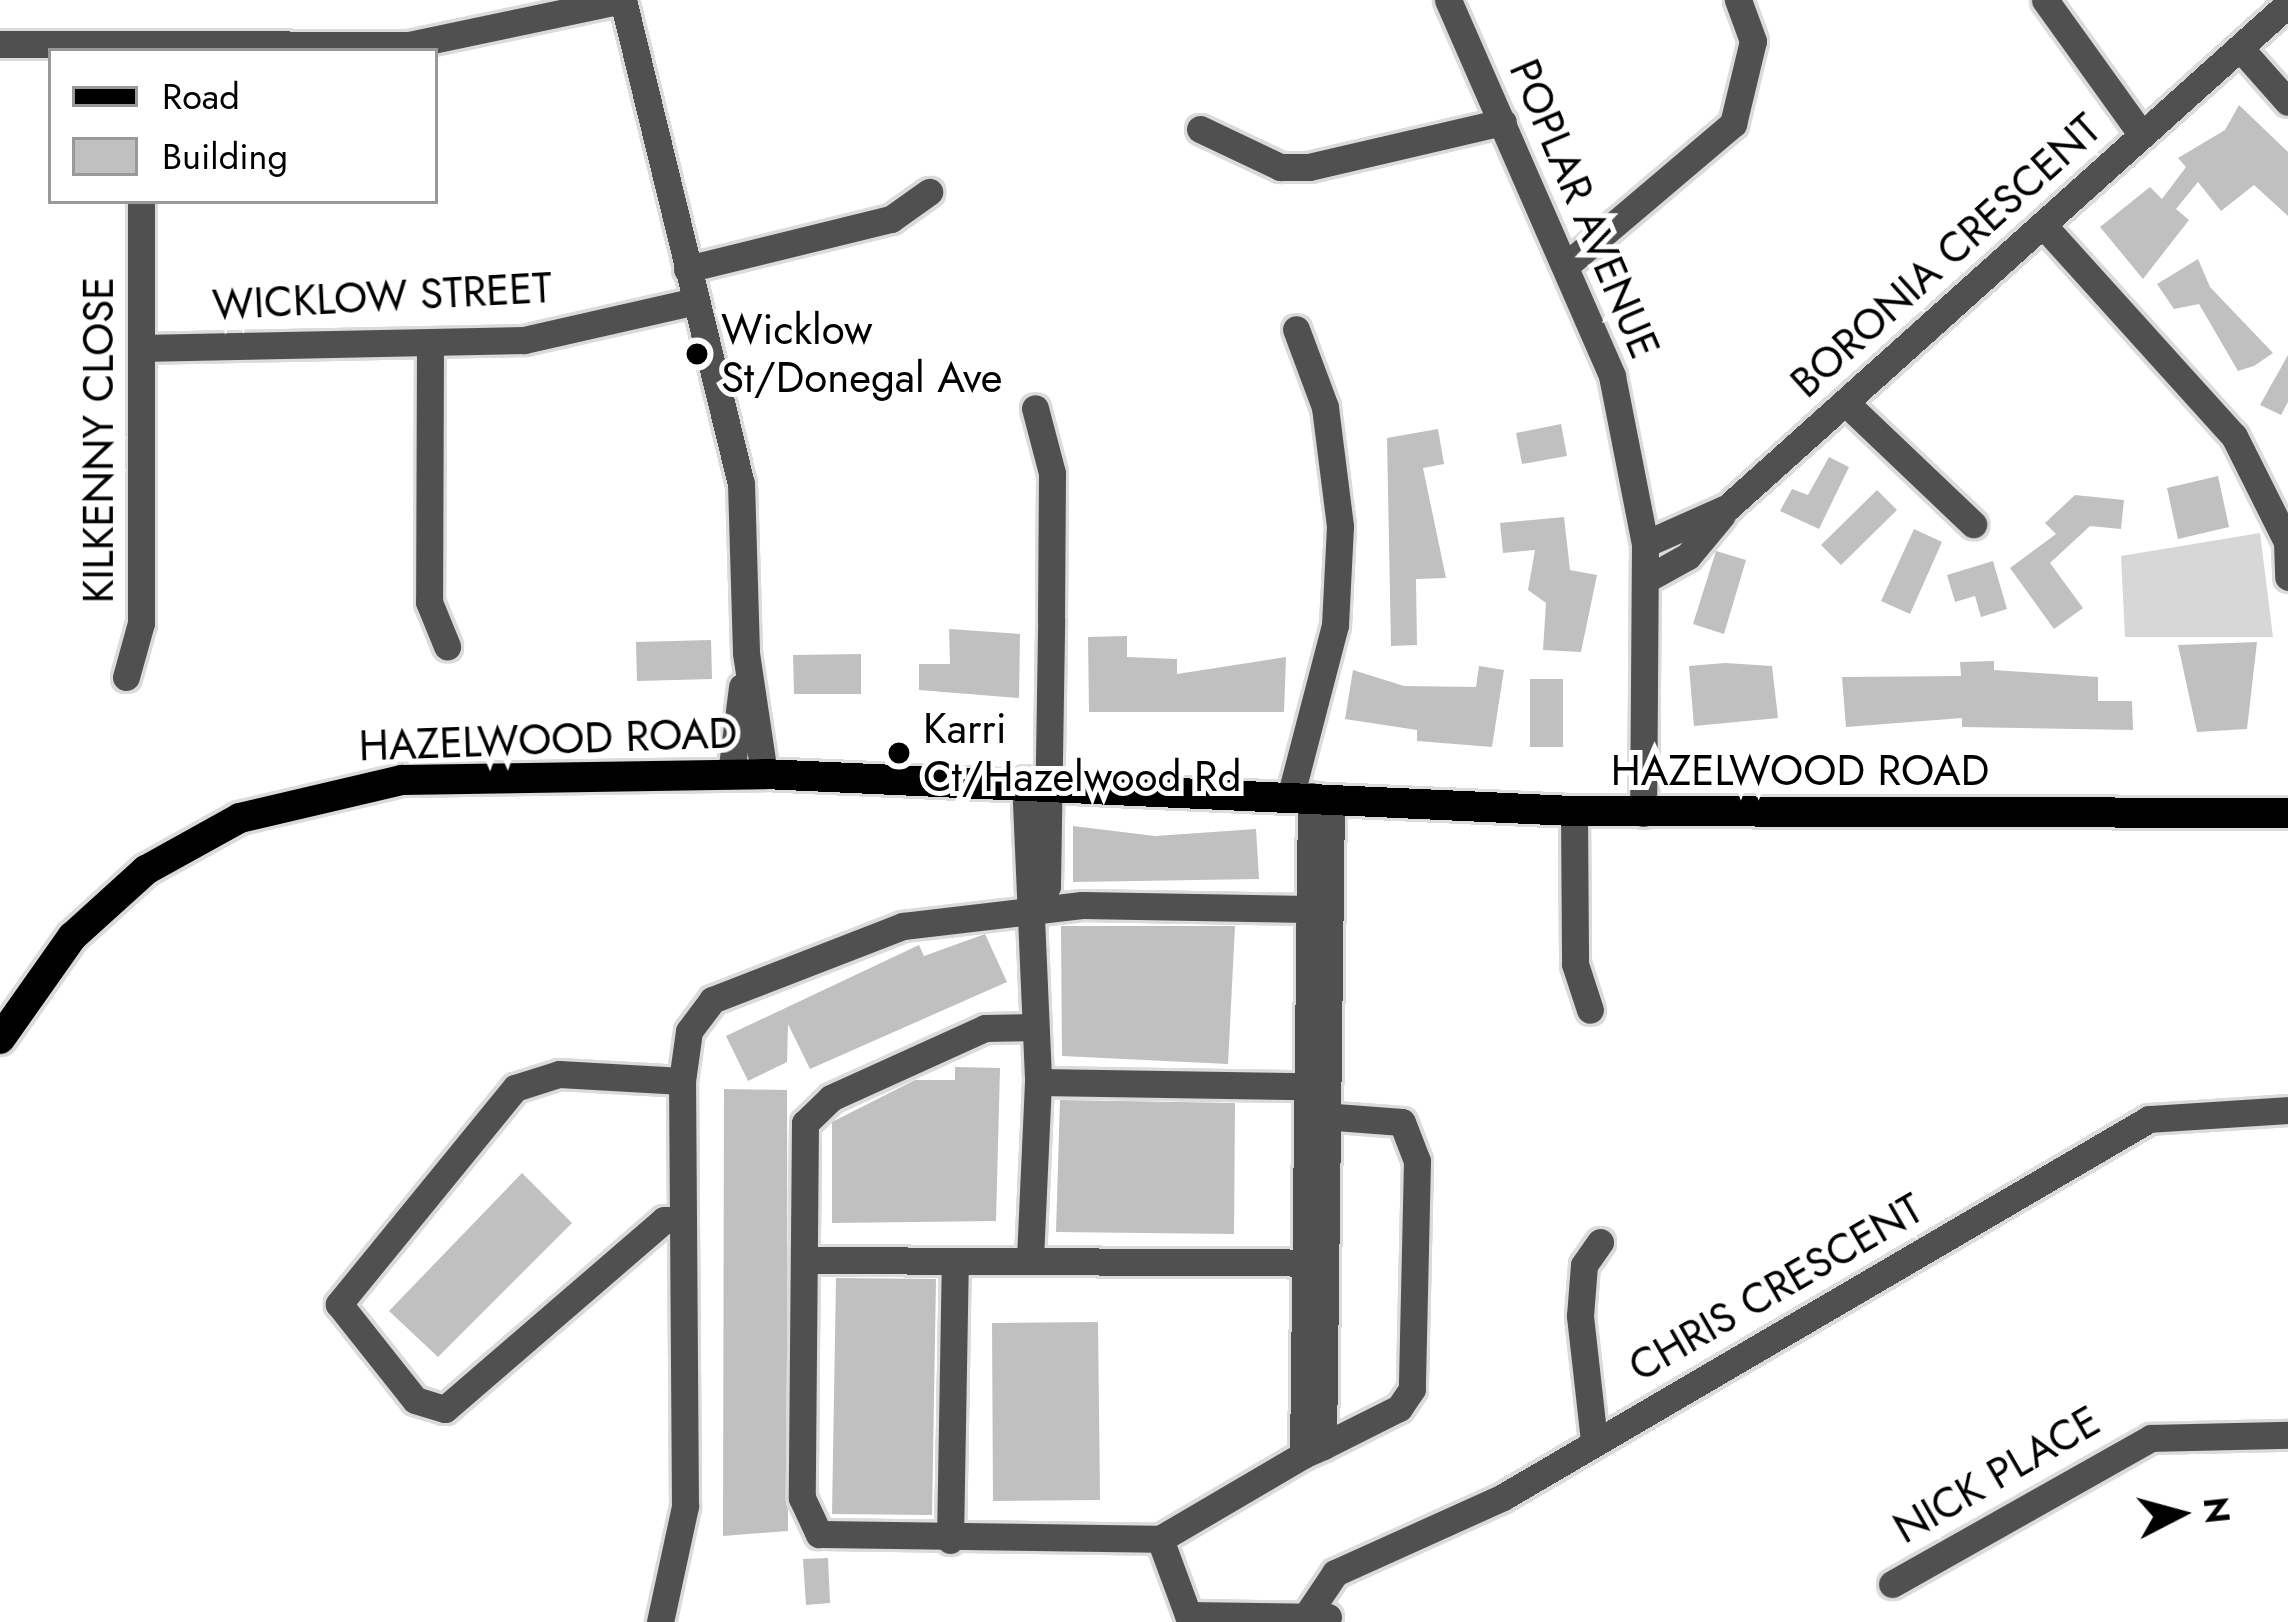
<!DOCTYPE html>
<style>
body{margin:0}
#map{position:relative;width:2288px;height:1622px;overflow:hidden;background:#fff;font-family:Jost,sans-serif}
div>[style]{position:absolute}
.green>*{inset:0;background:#d7d7d7}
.building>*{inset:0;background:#c0c0c0}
.roads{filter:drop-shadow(3px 0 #dbdbdb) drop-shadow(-3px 0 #dbdbdb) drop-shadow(0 3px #dbdbdb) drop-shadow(0 -3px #dbdbdb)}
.minor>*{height:27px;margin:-13.5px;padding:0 13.5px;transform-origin:13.5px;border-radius:13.5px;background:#505050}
.major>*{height:30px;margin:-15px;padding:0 15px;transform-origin:15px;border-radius:15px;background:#000}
.dots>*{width:33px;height:33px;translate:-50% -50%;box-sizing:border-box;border:6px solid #fff;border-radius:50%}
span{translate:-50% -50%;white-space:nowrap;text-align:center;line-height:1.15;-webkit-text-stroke:10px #fff;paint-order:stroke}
.street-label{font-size:42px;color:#000}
.poi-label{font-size:42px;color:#000}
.left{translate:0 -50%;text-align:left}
.legend{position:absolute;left:48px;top:48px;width:390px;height:156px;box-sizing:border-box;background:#fff;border:3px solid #999;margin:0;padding:15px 21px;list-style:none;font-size:36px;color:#000}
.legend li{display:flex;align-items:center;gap:24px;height:60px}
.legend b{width:60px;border:3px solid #999}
.north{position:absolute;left:2120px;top:1454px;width:120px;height:120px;-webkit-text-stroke:9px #fff;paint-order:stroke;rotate:84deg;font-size:33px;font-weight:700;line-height:48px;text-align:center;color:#000}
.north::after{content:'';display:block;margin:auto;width:42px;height:54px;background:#000;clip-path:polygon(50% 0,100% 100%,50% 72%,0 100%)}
</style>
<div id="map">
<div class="green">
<div style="clip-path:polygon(2260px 533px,2273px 637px,2125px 637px,2121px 556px)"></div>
</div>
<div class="building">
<div style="clip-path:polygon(2239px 105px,2288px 152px,2288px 216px,2254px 185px,2221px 211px,2198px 182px,2176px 209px,2189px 220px,2143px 279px,2100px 227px,2150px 187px,2162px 199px,2186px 167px,2178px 158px,2225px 130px)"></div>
<div style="clip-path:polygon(2198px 259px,2210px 287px,2273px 353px,2254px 366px,2238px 371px,2199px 304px,2174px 309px,2157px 284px)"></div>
<div style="clip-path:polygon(2288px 355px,2288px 402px,2281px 415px,2260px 405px)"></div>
<div style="clip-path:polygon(1561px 424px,1567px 456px,1522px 464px,1516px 433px)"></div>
<div style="clip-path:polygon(1438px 429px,1444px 464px,1423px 468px,1446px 578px,1416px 579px,1417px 645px,1391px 646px,1387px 438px)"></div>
<div style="clip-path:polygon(1829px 457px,1849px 467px,1819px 529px,1780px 511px,1792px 489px,1808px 495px)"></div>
<div style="clip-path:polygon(2218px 476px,2229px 527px,2178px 539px,2167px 488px)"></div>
<div style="clip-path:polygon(1877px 490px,1897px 510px,1841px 565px,1821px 545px)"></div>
<div style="clip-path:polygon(2075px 495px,2124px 500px,2121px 529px,2090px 526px,2050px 563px,2083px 608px,2054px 629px,2010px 568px,2056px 534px,2045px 523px)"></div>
<div style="clip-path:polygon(1564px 517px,1570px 570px,1597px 575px,1581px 652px,1543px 650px,1546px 603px,1528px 590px,1535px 550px,1503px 553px,1500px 523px)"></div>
<div style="clip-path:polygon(1914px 529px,1942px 542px,1910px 614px,1881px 601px)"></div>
<div style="clip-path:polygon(1716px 551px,1746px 560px,1724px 634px,1693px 624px)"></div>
<div style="clip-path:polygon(1993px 561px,2007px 609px,1981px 617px,1975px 596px,1955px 602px,1947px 575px)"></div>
<div style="clip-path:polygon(949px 629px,1020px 634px,1019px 698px,919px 690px,919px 664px,950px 664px)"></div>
<div style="clip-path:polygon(1127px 636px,1127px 657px,1177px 659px,1177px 674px,1286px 657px,1284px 712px,1089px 712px,1088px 637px)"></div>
<div style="clip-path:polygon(711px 640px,712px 679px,637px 681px,636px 642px)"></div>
<div style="clip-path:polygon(2257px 642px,2247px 729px,2197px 732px,2178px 645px)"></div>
<div style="clip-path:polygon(861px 654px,861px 694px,794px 694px,793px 655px)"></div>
<div style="clip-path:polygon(1994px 661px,1994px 670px,2098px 677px,2098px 701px,2132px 701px,2133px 730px,1962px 727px,1962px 718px,1846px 727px,1842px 677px,1961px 676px,1960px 662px)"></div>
<div style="clip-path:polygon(1725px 663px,1772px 666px,1778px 718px,1694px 726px,1689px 666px)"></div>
<div style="clip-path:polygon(1479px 666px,1504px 670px,1492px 747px,1417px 741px,1417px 730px,1345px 719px,1353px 670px,1404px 686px,1476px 687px)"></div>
<div style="clip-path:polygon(1530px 679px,1563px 679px,1563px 747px,1530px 747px)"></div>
<div style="clip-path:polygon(1073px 826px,1155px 836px,1256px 829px,1259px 879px,1073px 882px)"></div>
<div style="clip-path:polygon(1061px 926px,1235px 926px,1228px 1064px,1062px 1056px)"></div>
<div style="clip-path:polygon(985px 934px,1007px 982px,810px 1069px,788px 1024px,787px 1062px,748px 1081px,726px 1036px,919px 945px,924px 956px)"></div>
<div style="clip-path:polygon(955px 1067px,1000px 1068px,996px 1221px,832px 1223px,832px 1122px,915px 1080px,955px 1080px)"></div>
<div style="clip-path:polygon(724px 1089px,787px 1090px,788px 1531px,723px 1536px)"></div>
<div style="clip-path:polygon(1060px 1100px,1235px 1103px,1234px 1234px,1056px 1232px)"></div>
<div style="clip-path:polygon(522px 1173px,572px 1223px,438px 1357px,389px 1311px)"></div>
<div style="clip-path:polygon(836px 1278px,936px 1279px,932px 1515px,832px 1514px)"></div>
<div style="clip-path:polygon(1098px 1322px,1100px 1500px,993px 1501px,992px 1323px)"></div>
<div style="clip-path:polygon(828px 1558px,830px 1603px,806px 1605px,803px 1559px)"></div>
</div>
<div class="roads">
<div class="minor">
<div style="left:623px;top:0;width:497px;rotate:76.3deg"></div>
<div style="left:741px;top:483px;width:170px;rotate:88.3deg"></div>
<div style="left:746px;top:653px;width:122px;rotate:81.5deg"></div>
<div style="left:1448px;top:0;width:410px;rotate:66.4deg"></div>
<div style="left:1612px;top:376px;width:171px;rotate:78.9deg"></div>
<div style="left:1645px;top:544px;width:269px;rotate:90.4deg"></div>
<div style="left:2045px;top:0;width:166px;rotate:54.3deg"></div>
<div style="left:0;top:44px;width:409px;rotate:0.1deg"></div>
<div style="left:409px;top:45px;width:219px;rotate:-11.9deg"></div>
<div style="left:2240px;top:48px;width:72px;rotate:48.4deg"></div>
<div style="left:1200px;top:129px;width:89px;rotate:25.4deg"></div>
<div style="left:1280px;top:167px;width:29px"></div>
<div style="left:1309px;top:167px;width:199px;rotate:-13.1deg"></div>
<div style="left:2044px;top:226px;width:283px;rotate:47.9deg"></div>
<div style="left:2234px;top:436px;width:119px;rotate:63.4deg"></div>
<div style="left:2287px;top:542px;width:35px;rotate:88deg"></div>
<div style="left:1570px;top:262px;width:214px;rotate:-40.3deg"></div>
<div style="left:1733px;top:124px;width:85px;rotate:-76.5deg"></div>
<div style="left:1753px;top:41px;width:44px;rotate:-110.1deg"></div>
<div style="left:687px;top:269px;width:210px;rotate:-13.8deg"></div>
<div style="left:891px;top:219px;width:47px;rotate:-35.4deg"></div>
<div style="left:430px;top:344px;width:258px;rotate:90.2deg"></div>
<div style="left:429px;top:602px;width:48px;rotate:67.8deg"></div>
<div style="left:142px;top:348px;width:382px;rotate:-1.2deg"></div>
<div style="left:524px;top:340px;width:175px;rotate:-12.8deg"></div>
<div style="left:1848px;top:405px;width:173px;rotate:43.6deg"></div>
<div style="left:1645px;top:544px;width:91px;rotate:-24deg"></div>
<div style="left:1728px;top:507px;width:753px;rotate:-41.93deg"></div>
<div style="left:1645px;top:580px;width:49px;rotate:-29.2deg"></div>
<div style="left:1688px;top:556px;width:53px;rotate:-50.3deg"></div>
<div style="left:126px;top:677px;width:56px;rotate:-74.5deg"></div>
<div style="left:141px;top:623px;width:422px;rotate:-90deg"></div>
<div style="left:731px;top:774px;width:88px;rotate:-82.8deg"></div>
<div style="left:1025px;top:780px;width:302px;rotate:87.5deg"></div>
<div style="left:1038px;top:1082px;width:178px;rotate:92.6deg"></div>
<div style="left:1291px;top:794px;width:175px;rotate:-75.4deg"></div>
<div style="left:1335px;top:625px;width:99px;rotate:-87.1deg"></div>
<div style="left:1340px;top:526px;width:120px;rotate:-97.2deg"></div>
<div style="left:1325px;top:407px;width:83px;rotate:-110.4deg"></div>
<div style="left:1574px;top:811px;width:153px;rotate:89.6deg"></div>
<div style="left:1575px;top:964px;width:48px;rotate:71.9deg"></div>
<div style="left:1033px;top:907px;width:25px;rotate:-56deg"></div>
<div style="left:1047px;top:886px;width:267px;rotate:-89.1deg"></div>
<div style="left:1051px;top:619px;width:146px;rotate:-89.6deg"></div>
<div style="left:1052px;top:473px;width:67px;rotate:-104.7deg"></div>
<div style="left:1035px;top:1027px;width:50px;rotate:178.9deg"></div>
<div style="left:985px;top:1028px;width:169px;rotate:155.6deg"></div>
<div style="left:831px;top:1098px;width:36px;rotate:136deg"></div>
<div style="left:805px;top:1123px;width:375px;rotate:90.5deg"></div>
<div style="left:802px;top:1498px;width:40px;rotate:65deg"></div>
<div style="left:819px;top:1534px;width:341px;rotate:0.8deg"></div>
<div style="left:1160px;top:1539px;width:166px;rotate:-30.4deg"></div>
<div style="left:1303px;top:1455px;width:659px;rotate:-89.3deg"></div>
<div style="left:682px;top:1081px;width:123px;rotate:-176.7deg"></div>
<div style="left:559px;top:1074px;width:46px;rotate:162.3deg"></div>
<div style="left:515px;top:1088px;width:279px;rotate:129.2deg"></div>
<div style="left:339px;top:1304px;width:122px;rotate:51.6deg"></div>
<div style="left:415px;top:1400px;width:31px;rotate:17deg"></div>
<div style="left:445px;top:1409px;width:289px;rotate:-40.8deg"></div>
<div style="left:664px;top:1220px;width:19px"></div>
<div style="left:1038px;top:1082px;width:268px;rotate:0.9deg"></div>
<div style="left:1309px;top:1115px;width:93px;rotate:4.3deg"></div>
<div style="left:1402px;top:1122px;width:42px;rotate:69deg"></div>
<div style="left:1417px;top:1161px;width:228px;rotate:91.3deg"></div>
<div style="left:1412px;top:1389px;width:23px;rotate:124deg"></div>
<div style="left:1399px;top:1408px;width:85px;rotate:153.4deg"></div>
<div style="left:810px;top:1260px;width:492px;rotate:0.3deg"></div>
<div style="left:1594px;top:1441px;width:126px;rotate:-96.4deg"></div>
<div style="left:1580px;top:1316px;width:51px;rotate:-85.5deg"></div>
<div style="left:1584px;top:1265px;width:28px;rotate:-55deg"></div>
<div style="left:1303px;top:1455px;width:22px;rotate:-24deg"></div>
<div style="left:1323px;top:1446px;width:648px;rotate:-89.29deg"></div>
<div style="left:1160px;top:1539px;width:81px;rotate:69.8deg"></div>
<div style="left:1188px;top:1615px;width:140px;rotate:0.8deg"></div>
<div style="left:950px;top:1540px;width:276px;rotate:-89deg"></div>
<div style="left:1892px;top:1584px;width:297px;rotate:-29.4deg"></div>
<div style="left:2151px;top:1438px;width:137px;rotate:-1.3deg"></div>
<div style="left:660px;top:1622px;width:119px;rotate:-77.8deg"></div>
<div style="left:685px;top:1506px;width:425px;rotate:-90.4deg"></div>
<div style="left:682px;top:1081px;width:50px;rotate:-82deg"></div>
<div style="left:689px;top:1031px;width:39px;rotate:-53deg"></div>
<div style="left:712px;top:1000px;width:205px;rotate:-21.2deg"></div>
<div style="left:903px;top:926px;width:180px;rotate:-6.7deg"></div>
<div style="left:1082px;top:905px;width:226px;rotate:1deg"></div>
<div style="left:1302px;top:1622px;width:59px;rotate:-56deg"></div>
<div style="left:1335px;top:1573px;width:184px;rotate:-24.3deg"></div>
<div style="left:1503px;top:1497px;width:748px;rotate:-30.33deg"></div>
<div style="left:2149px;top:1119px;width:139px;rotate:-3.7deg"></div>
</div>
<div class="major">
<div style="left:0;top:1039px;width:125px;rotate:-54.8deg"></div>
<div style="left:72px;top:937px;width:100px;rotate:-42.2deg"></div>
<div style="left:146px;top:870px;width:107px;rotate:-29deg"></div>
<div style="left:240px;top:818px;width:166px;rotate:-13.2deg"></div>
<div style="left:402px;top:780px;width:362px;rotate:-0.9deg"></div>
<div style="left:764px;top:774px;width:811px;rotate:2.62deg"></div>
<div style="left:1574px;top:811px;width:714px;rotate:0.16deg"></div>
</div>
</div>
<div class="dots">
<div style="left:697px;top:354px;background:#000"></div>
<div style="left:899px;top:753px;background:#000"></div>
</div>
<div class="street-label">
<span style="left:1584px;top:209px;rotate:67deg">POPLAR AVENUE</span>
<span style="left:1946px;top:256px;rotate:-42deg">BORONIA CRESCENT</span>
<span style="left:382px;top:297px;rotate:-3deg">WICKLOW STREET</span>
<span style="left:99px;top:440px;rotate:-90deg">KILKENNY CLOSE</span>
<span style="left:548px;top:740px;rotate:-2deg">HAZELWOOD ROAD</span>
<span style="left:1800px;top:771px">HAZELWOOD ROAD</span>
<span style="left:1776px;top:1288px;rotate:-30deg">CHRIS CRESCENT</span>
<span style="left:1997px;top:1475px;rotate:-30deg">NICK PLACE</span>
</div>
<div class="poi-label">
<span class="left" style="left:721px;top:354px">Wicklow<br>St/Donegal Ave</span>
<span class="left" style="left:923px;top:753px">Karri<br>Ct/Hazelwood Rd</span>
</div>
<ul class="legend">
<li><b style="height:15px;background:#000"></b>Road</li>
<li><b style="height:33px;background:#c0c0c0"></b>Building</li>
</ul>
<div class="north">N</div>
</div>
